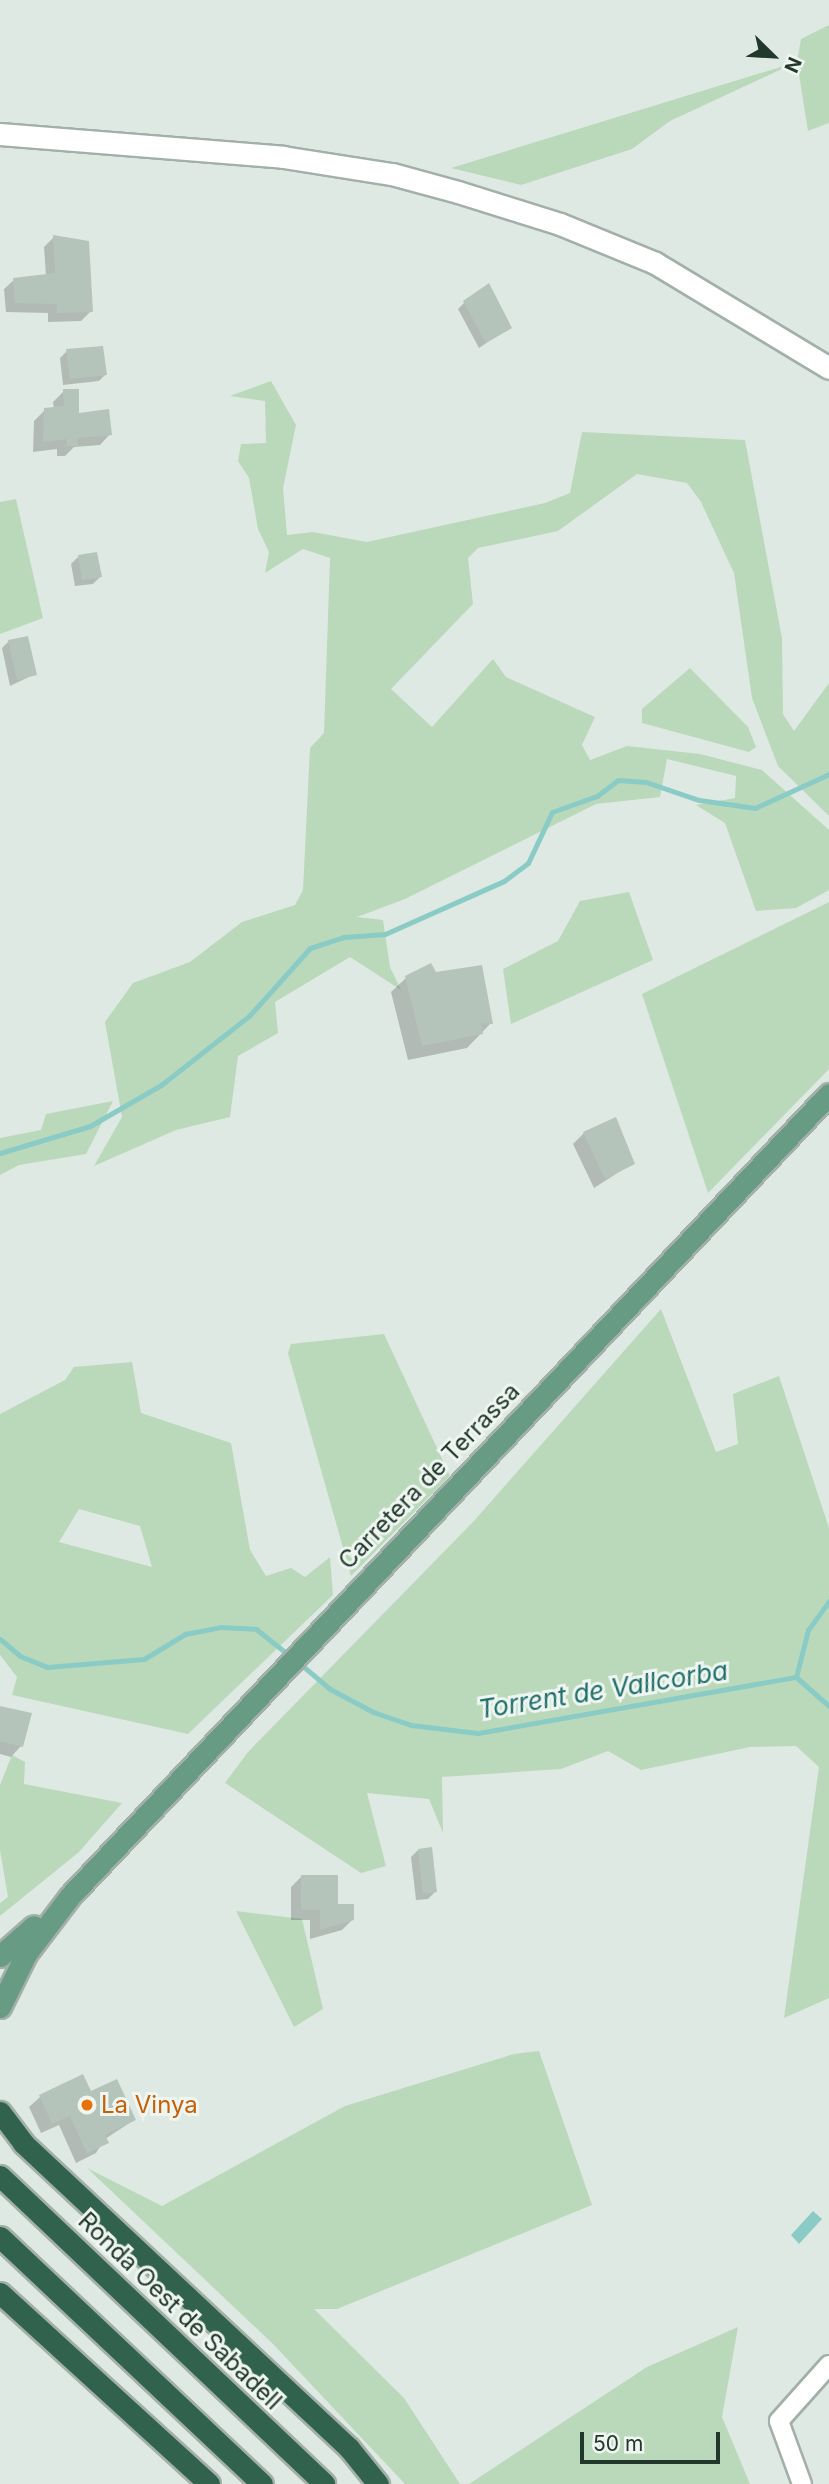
<!DOCTYPE html>
<style>
body{margin:0}
#map{position:relative;width:829px;height:2484px;overflow:hidden;background:#dfe9e3;font-family:Inter,sans-serif}
div>[style]{position:absolute}
.green>*{inset:0;background:#bad9bb}
.water>*{inset:0;background:#8bcbc6}
.shadow>*{inset:0;background:#0003}
.stream>*{height:5px;margin:-2.5px;padding:0 2.5px;transform-origin:2.5px;border-radius:2.5px;background:#8bcbc6}
.building>*{inset:0;background:#b5c4bb}
.roads{filter:drop-shadow(2px 0 #a3b0a9) drop-shadow(-2px 0 #a3b0a9) drop-shadow(0 2px #a3b0a9) drop-shadow(0 -2px #a3b0a9)}
.minor>*{height:18px;margin:-9px;padding:0 9px;transform-origin:9px;border-radius:9px;background:#fff}
.tertiary>*{height:21px;margin:-10.5px;padding:0 10.5px;transform-origin:10.5px;border-radius:10.5px;background:#fff}
.primary>*{height:21px;margin:-10.5px;padding:0 10.5px;transform-origin:10.5px;border-radius:10.5px;background:#679b83}
.motorway>*{height:21px;margin:-10.5px;padding:0 10.5px;transform-origin:10.5px;border-radius:10.5px;background:#30624d}
.dots>*{width:19px;height:19px;translate:-50% -50%;box-sizing:border-box;border:4px solid #eff6f1;border-radius:50%}
span{translate:-50% -50%;white-space:nowrap;text-align:center;line-height:1.15;-webkit-text-stroke:6px #eff6f1;paint-order:stroke}
.street-label{font-size:24px;color:#22382d}
.food-label{font-size:24px;color:#c56008}
.left{translate:0 -50%;text-align:left}
.water-label{font-size:26px;color:#216e6a;font-style:italic}
.north{position:absolute;left:738px;top:21px;width:70px;height:70px;-webkit-text-stroke:5px #eff6f1;paint-order:stroke;rotate:114deg;font-size:19px;font-weight:700;line-height:28px;text-align:center;color:#22382d}
.north::after{content:'';display:block;margin:auto;width:24px;height:32px;background:#22382d;clip-path:polygon(50% 0,100% 100%,50% 72%,0 100%)}
.scale{position:absolute;left:580px;top:2432px;width:140px;height:32px;box-sizing:border-box;border:4px solid #22382d;border-top:0;padding-left:9px;font-size:21px;line-height:24px;white-space:nowrap;color:#22382d;-webkit-text-stroke:5px #eff6f1;paint-order:stroke}
</style>
<div id="map">
<div class="green">
<div style="clip-path:polygon(829px 25px,829px 123px,808px 131px,797px 62px,670px 121px,632px 149px,521px 185px,451px 168px,797px 62px,801px 39px)"></div>
<div style="clip-path:polygon(271px 381px,296px 425px,283px 488px,287px 535px,313px 532px,367px 542px,545px 503px,570px 493px,582px 432px,745px 440px,782px 638px,783px 714px,794px 731px,829px 683px,829px 816px,778px 766px,752px 698px,734px 573px,701px 502px,687px 483px,637px 474px,558px 531px,478px 548px,468px 558px,473px 604px,391px 689px,432px 727px,493px 659px,506px 677px,595px 717px,582px 745px,590px 760px,627px 746px,700px 754px,762px 770px,829px 830px,829px 890px,796px 908px,756px 911px,725px 823px,696px 805px,735px 798px,736px 776px,667px 759px,660px 797px,596px 804px,405px 899px,357px 917px,383px 920px,390px 967px,401px 990px,350px 957px,275px 1002px,278px 1033px,238px 1056px,230px 1117px,176px 1130px,94px 1166px,122px 1117px,105px 1022px,133px 983px,190px 962px,242px 922px,295px 905px,303px 890px,310px 748px,324px 733px,330px 558px,303px 549px,265px 573px,269px 552px,258px 529px,249px 478px,238px 461px,241px 444px,266px 443px,265px 401px,230px 396px)"></div>
<div style="clip-path:polygon(16px 499px,43px 618px,0 634px,0 502px)"></div>
<div style="clip-path:polygon(690px 668px,748px 727px,756px 747px,749px 752px,642px 723px,642px 709px)"></div>
<div style="clip-path:polygon(629px 892px,653px 960px,511px 1024px,503px 969px,558px 941px,580px 901px)"></div>
<div style="clip-path:polygon(829px 902px,829px 1069px,708px 1193px,642px 994px)"></div>
<div style="clip-path:polygon(113px 1101px,86px 1154px,19px 1165px,0 1175px,0 1138px,41px 1130px,46px 1114px)"></div>
<div style="clip-path:polygon(661px 1309px,716px 1452px,738px 1444px,733px 1394px,779px 1376px,829px 1528px,829px 1998px,784px 2018px,819px 1767px,796px 1746px,750px 1747px,641px 1770px,608px 1751px,561px 1769px,442px 1777px,443px 1833px,429px 1799px,367px 1793px,386px 1866px,361px 1873px,225px 1783px,248px 1752px,473px 1522px)"></div>
<div style="clip-path:polygon(384px 1334px,450px 1476px,351px 1576px,288px 1353px,291px 1344px)"></div>
<div style="clip-path:polygon(evenodd,132px 1362px,141px 1413px,231px 1443px,250px 1550px,266px 1576px,291px 1568px,305px 1577px,330px 1557px,333px 1595px,188px 1734px,12px 1695px,17px 1677px,0 1655px,0 1414px,65px 1380px,74px 1367px,132px 1362px,79px 1509px,140px 1526px,152px 1567px,59px 1542px,79px 1509px)"></div>
<div style="clip-path:polygon(12px 1755px,25px 1762px,24px 1784px,122px 1803px,79px 1852px,0 1916px,0 1903px,8px 1897px,0 1850px,0 1785px)"></div>
<div style="clip-path:polygon(236px 1911px,302px 1919px,323px 2009px,294px 2027px)"></div>
<div style="clip-path:polygon(539px 2051px,592px 2205px,337px 2309px,314px 2309px,404px 2398px,460px 2484px,405px 2484px,273px 2344px,87px 2168px,162px 2206px,345px 2106px,514px 2054px)"></div>
<div style="clip-path:polygon(738px 2327px,722px 2417px,750px 2484px,469px 2484px,647px 2367px)"></div>
</div>
<div class="water">
<div style="clip-path:polygon(813px 2211px,822px 2219px,799px 2244px,791px 2235px)"></div>
</div>
<div class="shadow">
<div style="clip-path:polygon(54px 237px,91px 311px,81px 321px,48px 322px,48px 313px,6px 312px,4px 289px,14px 280px,46px 276px,44px 247px)"></div>
<div style="clip-path:polygon(465px 302px,510px 327px,479px 348px,458px 309px)"></div>
<div style="clip-path:polygon(67px 351px,106px 374px,99px 381px,63px 385px,60px 358px)"></div>
<div style="clip-path:polygon(64px 391px,77px 415px,110px 434px,100px 445px,74px 447px,65px 456px,57px 456px,57px 449px,33px 452px,34px 421px,45px 410px,54px 409px,53px 402px)"></div>
<div style="clip-path:polygon(78px 557px,100px 577px,93px 584px,75px 586px,71px 564px)"></div>
<div style="clip-path:polygon(9px 641px,35px 674px,10px 686px,2px 648px)"></div>
<div style="clip-path:polygon(435px 974px,491px 1023px,467px 1048px,408px 1060px,391px 992px,406px 978px)"></div>
<div style="clip-path:polygon(584px 1133px,633px 1163px,594px 1188px,573px 1144px)"></div>
<div style="clip-path:polygon(0 1707px,21px 1746px,11px 1757px,0 1754px)"></div>
<div style="clip-path:polygon(418px 1850px,435px 1892px,428px 1899px,416px 1900px,411px 1857px)"></div>
<div style="clip-path:polygon(302px 1876px,353px 1919px,342px 1930px,310px 1939px,310px 1920px,291px 1920px,291px 1887px)"></div>
<div style="clip-path:polygon(90px 2093px,134px 2120px,105px 2139px,96px 2153px,76px 2163px,59px 2125px,41px 2133px,29px 2107px,40px 2097px)"></div>
</div>
<div class="stream">
<div style="left:0;top:1153px;width:94px;rotate:-16.7deg"></div>
<div style="left:90px;top:1126px;width:82px;rotate:-30deg"></div>
<div style="left:161px;top:1085px;width:112px;rotate:-38.1deg"></div>
<div style="left:249px;top:1016px;width:91px;rotate:-48.1deg"></div>
<div style="left:310px;top:948px;width:36px;rotate:-18deg"></div>
<div style="left:344px;top:937px;width:41px;rotate:-4.2deg"></div>
<div style="left:385px;top:934px;width:130px;rotate:-24deg"></div>
<div style="left:504px;top:881px;width:30px;rotate:-37deg"></div>
<div style="left:528px;top:863px;width:56px;rotate:-64.8deg"></div>
<div style="left:552px;top:812px;width:48px;rotate:-19.6deg"></div>
<div style="left:597px;top:796px;width:26px;rotate:-37deg"></div>
<div style="left:618px;top:780px;width:28px;rotate:4deg"></div>
<div style="left:646px;top:782px;width:56px;rotate:18.8deg"></div>
<div style="left:699px;top:800px;width:57px;rotate:8.1deg"></div>
<div style="left:755px;top:808px;width:81px;rotate:-24.7deg"></div>
<div style="left:0;top:1639px;width:26px;rotate:40deg"></div>
<div style="left:20px;top:1656px;width:29px;rotate:22deg"></div>
<div style="left:47px;top:1667px;width:97px;rotate:-4.7deg"></div>
<div style="left:144px;top:1659px;width:48px;rotate:-31.4deg"></div>
<div style="left:185px;top:1634px;width:36px;rotate:-11deg"></div>
<div style="left:220px;top:1627px;width:36px;rotate:3deg"></div>
<div style="left:256px;top:1629px;width:43px;rotate:38.5deg"></div>
<div style="left:298px;top:1662px;width:42px;rotate:40.2deg"></div>
<div style="left:330px;top:1689px;width:49px;rotate:28.1deg"></div>
<div style="left:373px;top:1712px;width:40px;rotate:18.9deg"></div>
<div style="left:411px;top:1725px;width:67px;rotate:6.8deg"></div>
<div style="left:478px;top:1733px;width:323px;rotate:-10deg"></div>
<div style="left:796px;top:1677px;width:49px;rotate:-75.7deg"></div>
<div style="left:808px;top:1630px;width:36px;rotate:-54deg"></div>
<div style="left:796px;top:1677px;width:44px;rotate:41.3deg"></div>
</div>
<div class="building">
<div style="clip-path:polygon(53px 235px,89px 241px,93px 312px,57px 313px,57px 304px,15px 303px,13px 278px,55px 273px)"></div>
<div style="clip-path:polygon(489px 283px,512px 328px,486px 343px,463px 301px)"></div>
<div style="clip-path:polygon(103px 346px,107px 375px,70px 379px,66px 349px)"></div>
<div style="clip-path:polygon(63px 389px,79px 389px,79px 413px,109px 409px,112px 435px,78px 438px,78px 446px,67px 446px,67px 439px,43px 442px,44px 408px,64px 406px)"></div>
<div style="clip-path:polygon(97px 552px,102px 577px,82px 580px,78px 555px)"></div>
<div style="clip-path:polygon(28px 636px,37px 675px,17px 680px,8px 640px)"></div>
<div style="clip-path:polygon(431px 963px,436px 972px,482px 965px,493px 1024px,481px 1023px,483px 1034px,422px 1046px,405px 976px)"></div>
<div style="clip-path:polygon(616px 1117px,635px 1164px,605px 1179px,583px 1132px)"></div>
<div style="clip-path:polygon(0 1706px,32px 1713px,23px 1747px,0 1741px)"></div>
<div style="clip-path:polygon(432px 1847px,437px 1892px,423px 1894px,418px 1849px)"></div>
<div style="clip-path:polygon(301px 1875px,338px 1875px,338px 1904px,354px 1904px,354px 1920px,320px 1930px,320px 1910px,301px 1910px)"></div>
<div style="clip-path:polygon(83px 2074px,91px 2091px,117px 2079px,136px 2120px,105px 2135px,109px 2143px,87px 2153px,70px 2116px,52px 2124px,39px 2095px)"></div>
</div>
<div class="roads">
<div class="minor">
<div style="left:802px;top:2484px;width:67px;rotate:-110.1deg"></div>
<div style="left:779px;top:2421px;width:75px;rotate:-48.2deg"></div>
</div>
<div class="tertiary">
<div style="left:0;top:134px;width:284px;rotate:4.6deg"></div>
<div style="left:283px;top:157px;width:110px;rotate:8.9deg"></div>
<div style="left:392px;top:174px;width:68px;rotate:15.3deg"></div>
<div style="left:458px;top:192px;width:107px;rotate:17.4deg"></div>
<div style="left:560px;top:224px;width:103px;rotate:22.3deg"></div>
<div style="left:655px;top:263px;width:203px;rotate:31.1deg"></div>
</div>
<div class="primary">
<div style="left:0;top:1956px;width:45px;rotate:-41.4deg"></div>
<div style="left:0;top:2007px;width:59px;rotate:-63.9deg"></div>
<div style="left:26px;top:1954px;width:73px;rotate:-52.8deg"></div>
<div style="left:70px;top:1896px;width:1104px;rotate:-46.58deg"></div>
</div>
<div class="motorway">
<div style="left:0;top:2112px;width:39px;rotate:53deg"></div>
<div style="left:23px;top:2143px;width:446px;rotate:43.1deg"></div>
<div style="left:349px;top:2448px;width:46px;rotate:51.1deg"></div>
<div style="left:0;top:2176px;width:447px;rotate:43.5deg"></div>
<div style="left:0;top:2237px;width:360px;rotate:43.3deg"></div>
<div style="left:0;top:2293px;width:283px;rotate:42.4deg"></div>
</div>
</div>
<div class="dots">
<div style="left:87px;top:2105px;background:#e8710a"></div>
</div>
<div class="street-label">
<span style="left:429px;top:1476px;rotate:-46deg">Carretera de Terrassa</span>
<span style="left:180px;top:2311px;rotate:44deg">Ronda Oest de Sabadell</span>
</div>
<div class="food-label">
<span class="left" style="left:101px;top:2105px">La Vinya</span>
</div>
<div class="water-label">
<span style="left:603px;top:1690px;rotate:-9deg">Torrent de Vallcorba</span>
</div>
<div class="north">N</div>
<div class="scale">50 m</div>
</div>
